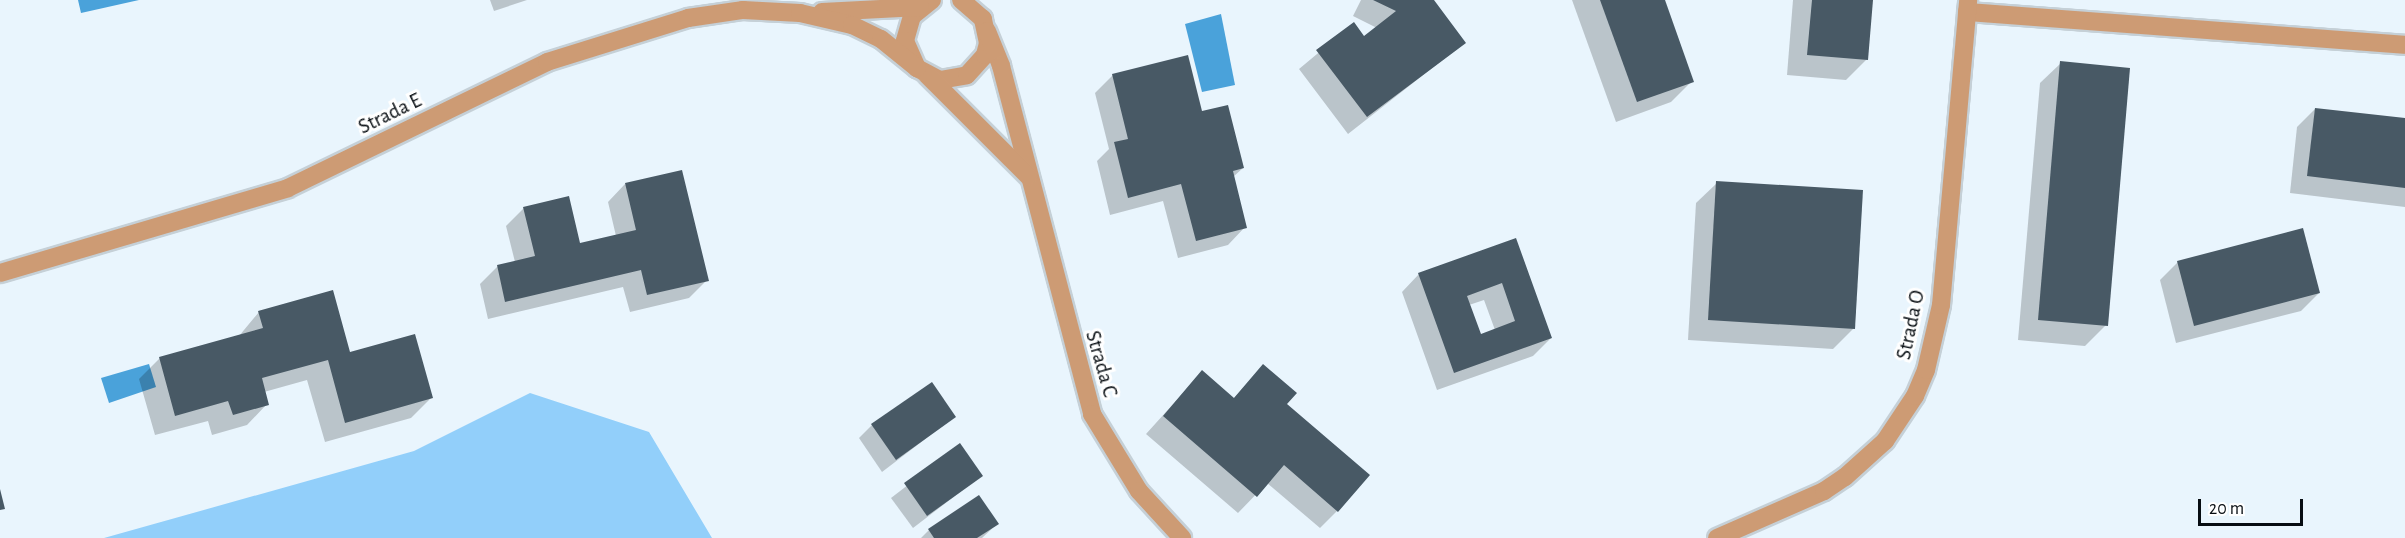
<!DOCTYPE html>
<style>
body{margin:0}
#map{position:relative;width:2405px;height:538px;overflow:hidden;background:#e9f5fd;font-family:"Alegreya Sans",sans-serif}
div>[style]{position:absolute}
.green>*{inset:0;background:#92cffa}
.water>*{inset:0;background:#4aa2da}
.shadow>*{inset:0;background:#0003}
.building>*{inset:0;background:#485965}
.roads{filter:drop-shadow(2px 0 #c5d0d7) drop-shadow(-2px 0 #c5d0d7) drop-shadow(0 2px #c5d0d7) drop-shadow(0 -2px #c5d0d7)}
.minor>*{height:18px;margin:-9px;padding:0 9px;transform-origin:9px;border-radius:9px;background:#cd9b74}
span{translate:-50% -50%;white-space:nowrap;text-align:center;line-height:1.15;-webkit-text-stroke:6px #fff;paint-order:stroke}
.street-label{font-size:21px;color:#070d12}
.scale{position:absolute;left:2198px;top:499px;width:105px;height:27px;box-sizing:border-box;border:3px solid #070d12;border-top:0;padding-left:8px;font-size:18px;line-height:21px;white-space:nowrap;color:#070d12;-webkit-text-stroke:4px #fff;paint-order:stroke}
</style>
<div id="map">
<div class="green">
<div style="clip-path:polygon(530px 393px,649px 432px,712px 538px,104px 538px,414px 451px)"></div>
</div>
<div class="water">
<div style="clip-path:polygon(78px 0,139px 0,81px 13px)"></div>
<div style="clip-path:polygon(1221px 14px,1235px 85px,1202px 92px,1185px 24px)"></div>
<div style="clip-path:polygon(149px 364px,156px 387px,109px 403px,101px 378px)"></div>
</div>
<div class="shadow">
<div style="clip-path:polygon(490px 0,527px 0,494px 11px)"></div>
<div style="clip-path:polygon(1361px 0,1432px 0,1464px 43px,1348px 134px,1299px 69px,1353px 24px,1363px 38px,1377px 28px,1353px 16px)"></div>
<div style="clip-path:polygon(1572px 0,1663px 0,1692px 81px,1671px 102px,1616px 122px)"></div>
<div style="clip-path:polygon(1793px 0,1872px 0,1867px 59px,1846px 80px,1787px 75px)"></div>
<div style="clip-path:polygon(2061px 63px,2106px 325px,2085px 346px,2018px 340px,2040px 83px)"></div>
<div style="clip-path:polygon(1113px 75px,1201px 113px,1243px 168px,1233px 177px,1245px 227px,1228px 245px,1178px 258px,1163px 201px,1110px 215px,1097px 161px,1109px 149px,1095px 93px)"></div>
<div style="clip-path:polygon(2315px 109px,2405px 120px,2405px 207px,2290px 193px,2297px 127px)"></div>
<div style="clip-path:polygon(1717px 183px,1854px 328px,1833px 349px,1688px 340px,1696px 203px)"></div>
<div style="clip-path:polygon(625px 184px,707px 280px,689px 298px,630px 312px,623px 287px,488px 319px,480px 284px,498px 266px,515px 262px,506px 226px,524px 208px,579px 245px,616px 236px,608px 202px)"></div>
<div style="clip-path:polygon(evenodd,1516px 240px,1551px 338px,1533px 356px,1437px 390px,1402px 292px,1419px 274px,1516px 240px,1484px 300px,1495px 330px,1480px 336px,1469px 305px,1484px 300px)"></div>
<div style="clip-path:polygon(2178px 262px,2319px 293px,2301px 311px,2176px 343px,2160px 280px)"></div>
<div style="clip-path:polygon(259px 312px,349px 354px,431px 398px,411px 418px,325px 442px,307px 380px,264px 392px,267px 404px,247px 425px,212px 435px,208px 421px,155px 435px,139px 379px,160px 358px,239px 336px)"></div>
<div style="clip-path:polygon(1263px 366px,1337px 511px,1320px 528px,1267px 483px,1238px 513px,1146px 434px,1202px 372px,1233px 399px)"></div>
<div style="clip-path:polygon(954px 417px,882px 472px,859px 438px,872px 425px)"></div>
<div style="clip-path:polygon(960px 445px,981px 476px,913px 528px,891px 498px)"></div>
<div style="clip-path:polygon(997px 524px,982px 538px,921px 538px,929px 530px)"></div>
</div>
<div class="building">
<div style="clip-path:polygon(1373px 0,1434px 0,1466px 43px,1367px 117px,1316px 50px,1354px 22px,1364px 36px,1396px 11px)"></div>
<div style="clip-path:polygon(1600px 0,1665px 0,1694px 82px,1637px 102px)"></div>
<div style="clip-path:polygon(1812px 0,1873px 0,1868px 60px,1807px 55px)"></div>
<div style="clip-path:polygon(1188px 55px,1202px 111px,1228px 105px,1244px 168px,1233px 171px,1247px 228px,1196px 241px,1181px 184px,1128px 198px,1114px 142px,1128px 139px,1112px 74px)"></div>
<div style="clip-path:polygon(2060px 61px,2130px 68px,2108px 326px,2038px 320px)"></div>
<div style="clip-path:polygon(2315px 108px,2405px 118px,2405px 188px,2307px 176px)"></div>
<div style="clip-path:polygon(682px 170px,709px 281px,647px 295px,641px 270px,505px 302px,497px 265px,535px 256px,523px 207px,569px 196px,580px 243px,636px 230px,625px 183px)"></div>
<div style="clip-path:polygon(1716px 181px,1863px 190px,1855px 329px,1708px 320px)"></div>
<div style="clip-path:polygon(2303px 228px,2320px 293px,2194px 326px,2177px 261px)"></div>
<div style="clip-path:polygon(evenodd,1516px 238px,1552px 338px,1454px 373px,1418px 273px,1516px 238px,1502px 283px,1515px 321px,1481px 334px,1467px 296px,1502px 283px)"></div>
<div style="clip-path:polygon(333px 290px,350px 352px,415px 334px,433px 398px,345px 423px,328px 360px,262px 378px,269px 405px,233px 415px,228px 401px,175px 416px,159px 357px,263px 328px,258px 311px)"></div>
<div style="clip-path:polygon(1263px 364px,1297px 393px,1287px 404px,1370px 475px,1338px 512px,1284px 465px,1257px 497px,1163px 416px,1202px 370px,1234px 398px)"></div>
<div style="clip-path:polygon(932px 382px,956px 417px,896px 460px,871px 424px)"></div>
<div style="clip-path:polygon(960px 443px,983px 476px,927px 516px,904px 483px)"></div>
<div style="clip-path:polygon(0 489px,5px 509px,0 510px)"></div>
<div style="clip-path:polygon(979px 495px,999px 524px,977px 538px,934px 538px,928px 529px)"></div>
</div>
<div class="roads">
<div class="minor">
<div style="left:932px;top:0;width:26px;rotate:141deg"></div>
<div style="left:912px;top:16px;width:26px;rotate:106deg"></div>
<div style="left:905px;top:41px;width:30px;rotate:66deg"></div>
<div style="left:917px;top:68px;width:26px;rotate:28deg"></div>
<div style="left:940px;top:80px;width:27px;rotate:-10deg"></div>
<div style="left:967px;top:75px;width:27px;rotate:-48deg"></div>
<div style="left:985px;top:55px;width:12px;rotate:-76deg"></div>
<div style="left:988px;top:43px;width:25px;rotate:-102deg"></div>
<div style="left:983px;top:19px;width:29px;rotate:-139deg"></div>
<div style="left:822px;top:12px;width:98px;rotate:-2.9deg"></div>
<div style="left:1967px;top:12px;width:439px;rotate:4.3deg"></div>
<div style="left:987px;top:31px;width:38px;rotate:68deg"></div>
<div style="left:1001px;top:66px;width:360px;rotate:75.3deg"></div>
<div style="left:1092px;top:414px;width:90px;rotate:58.6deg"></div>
<div style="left:1139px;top:491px;width:64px;rotate:47.5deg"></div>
<div style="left:927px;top:75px;width:143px;rotate:45deg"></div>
<div style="left:0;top:273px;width:300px;rotate:-16.4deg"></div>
<div style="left:288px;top:188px;width:288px;rotate:-25.9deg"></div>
<div style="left:547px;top:62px;width:148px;rotate:-17.3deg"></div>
<div style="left:688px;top:18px;width:56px;rotate:-8.3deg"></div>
<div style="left:743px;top:10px;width:57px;rotate:3deg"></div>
<div style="left:800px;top:13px;width:53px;rotate:13deg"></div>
<div style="left:852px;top:25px;width:32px;rotate:26deg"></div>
<div style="left:881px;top:39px;width:46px;rotate:38.9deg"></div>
<div style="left:1717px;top:538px;width:117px;rotate:-23.7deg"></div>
<div style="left:1824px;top:491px;width:25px;rotate:-34deg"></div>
<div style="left:1845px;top:477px;width:54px;rotate:-42deg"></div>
<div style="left:1885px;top:441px;width:54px;rotate:-56.3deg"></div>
<div style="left:1915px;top:396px;width:28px;rotate:-67deg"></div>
<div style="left:1926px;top:370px;width:67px;rotate:-77deg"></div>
<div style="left:1941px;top:305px;width:306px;rotate:-84.9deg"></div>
</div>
</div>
<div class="street-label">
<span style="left:390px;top:114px;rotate:-26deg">Strada E</span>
<span style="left:1911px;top:325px;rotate:-78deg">Strada O</span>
<span style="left:1101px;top:364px;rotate:74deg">Strada C</span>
</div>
<div class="scale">20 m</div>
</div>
